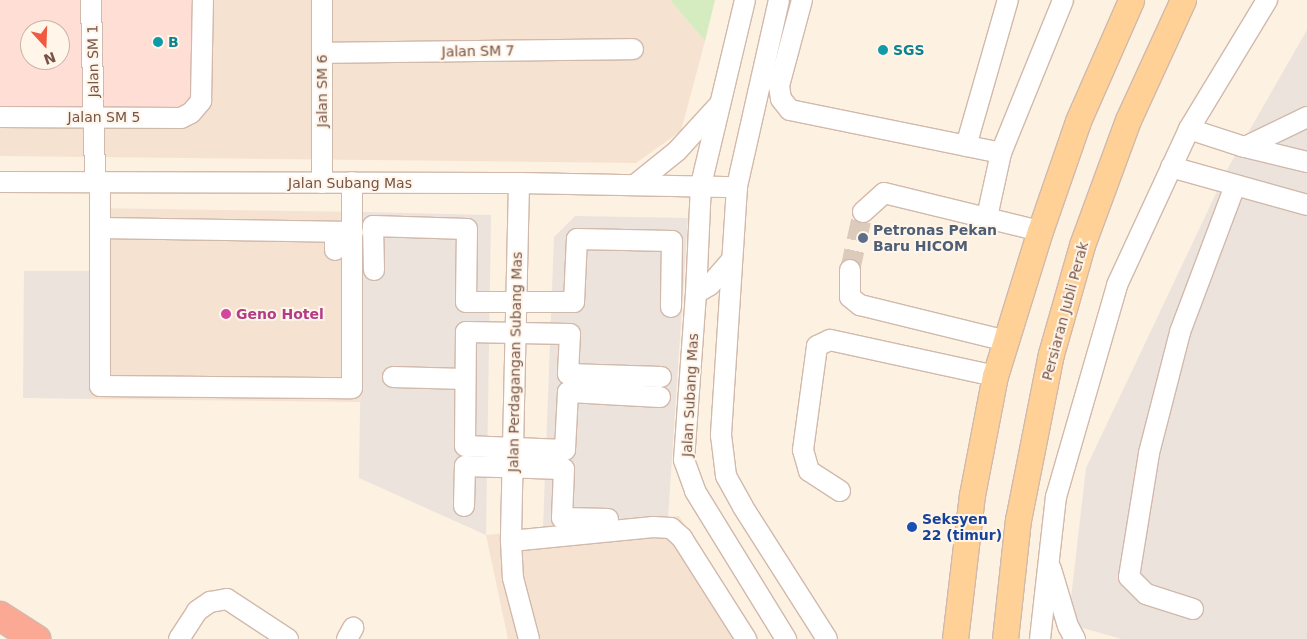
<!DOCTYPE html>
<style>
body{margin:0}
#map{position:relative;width:1307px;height:639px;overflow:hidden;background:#fdf1e2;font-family:"DejaVu Sans",sans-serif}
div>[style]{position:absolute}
.residential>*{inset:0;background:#f6e2d0}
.commercial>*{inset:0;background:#ffded5}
.industrial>*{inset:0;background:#ece3dd}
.green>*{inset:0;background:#d5ecc0}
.minor-tunnel>*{height:20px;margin-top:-10px;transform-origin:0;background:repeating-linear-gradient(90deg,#dccabb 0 20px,transparent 0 30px)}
.roads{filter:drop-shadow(1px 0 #d1b9ab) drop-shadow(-1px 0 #d1b9ab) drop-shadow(0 1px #d1b9ab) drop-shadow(0 -1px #d1b9ab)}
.minor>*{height:20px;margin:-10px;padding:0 10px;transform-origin:10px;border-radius:10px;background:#fff}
.major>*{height:25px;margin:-12.5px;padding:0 12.5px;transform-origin:12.5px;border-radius:12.5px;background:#ffd197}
.highway>*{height:28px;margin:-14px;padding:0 14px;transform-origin:14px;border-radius:14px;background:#fba895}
.dots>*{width:14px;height:14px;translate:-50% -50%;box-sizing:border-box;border:2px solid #fff5e9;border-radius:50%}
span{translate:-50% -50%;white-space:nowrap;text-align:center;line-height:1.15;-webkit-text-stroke:4px #fff5e9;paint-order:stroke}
.culture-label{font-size:14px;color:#0d838f;font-weight:700}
.left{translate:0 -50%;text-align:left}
.street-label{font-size:14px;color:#775447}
.service-label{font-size:14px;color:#4e5e75;font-weight:700}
.hotel-label{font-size:14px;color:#b23c85;font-weight:700}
.transit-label{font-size:14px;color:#164399;font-weight:700}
.north{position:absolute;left:20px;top:20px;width:50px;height:50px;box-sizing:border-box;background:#fff5e9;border:1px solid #c9b5a8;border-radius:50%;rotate:160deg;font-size:14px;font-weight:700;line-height:20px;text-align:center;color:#775447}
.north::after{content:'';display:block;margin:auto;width:18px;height:22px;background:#ef5a40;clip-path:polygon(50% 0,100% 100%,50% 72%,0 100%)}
</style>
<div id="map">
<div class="residential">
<div style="clip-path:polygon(evenodd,0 0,670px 0,705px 41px,681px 131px,636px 163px,0 156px,0 0,30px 30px,60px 30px,60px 60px,30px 60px,30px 30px)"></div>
<div style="clip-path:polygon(90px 208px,363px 212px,360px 402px,90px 399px)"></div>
<div style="clip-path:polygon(679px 516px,757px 639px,508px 639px,486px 535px)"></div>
</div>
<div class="commercial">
<div style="clip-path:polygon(evenodd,0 0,199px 0,190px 108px,0 111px,0 0,30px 30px,60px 30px,60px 60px,30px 60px,30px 30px)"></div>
</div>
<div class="industrial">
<div style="clip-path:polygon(1307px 30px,1307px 639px,1122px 639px,1068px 624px,1086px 468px,1229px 166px)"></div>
<div style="clip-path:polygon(363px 212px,491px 215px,486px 535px,359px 478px)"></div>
<div style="clip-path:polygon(575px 216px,688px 218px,668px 518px,543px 529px,554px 237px)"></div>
<div style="clip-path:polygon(24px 271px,90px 271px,90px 399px,23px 398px)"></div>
</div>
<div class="green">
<div style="clip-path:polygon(670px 0,715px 0,705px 41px)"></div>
</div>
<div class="minor-tunnel">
<div style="left:850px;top:270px;width:59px;rotate:-77.4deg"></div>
</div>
<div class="roads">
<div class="minor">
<div style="left:91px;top:0;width:182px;rotate:88.7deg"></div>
<div style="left:745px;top:0;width:189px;rotate:103.4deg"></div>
<div style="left:701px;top:184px;width:109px;rotate:92.6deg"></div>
<div style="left:696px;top:293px;width:167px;rotate:94.1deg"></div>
<div style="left:684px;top:460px;width:33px;rotate:70deg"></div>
<div style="left:695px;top:491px;width:174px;rotate:58.4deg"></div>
<div style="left:779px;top:0;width:192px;rotate:102.7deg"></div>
<div style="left:737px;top:187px;width:249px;rotate:93.7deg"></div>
<div style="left:721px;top:435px;width:41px;rotate:83deg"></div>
<div style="left:726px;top:476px;width:35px;rotate:61deg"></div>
<div style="left:743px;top:507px;width:156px;rotate:57.5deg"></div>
<div style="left:802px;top:0;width:89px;rotate:105deg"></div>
<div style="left:779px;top:86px;width:13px;rotate:81deg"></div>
<div style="left:781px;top:99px;width:14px;rotate:51deg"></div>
<div style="left:790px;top:110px;width:215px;rotate:11.5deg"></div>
<div style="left:322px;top:53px;width:311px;rotate:-0.7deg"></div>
<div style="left:0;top:117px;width:181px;rotate:0.3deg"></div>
<div style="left:181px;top:118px;width:11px;rotate:-27deg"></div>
<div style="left:191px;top:113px;width:16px;rotate:-50deg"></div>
<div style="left:201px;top:101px;width:101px;rotate:-88.9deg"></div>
<div style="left:1189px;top:129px;width:55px;rotate:18.1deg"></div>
<div style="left:1241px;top:146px;width:68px;rotate:13.6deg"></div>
<div style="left:966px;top:146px;width:152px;rotate:-74deg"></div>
<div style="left:1245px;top:147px;width:69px;rotate:-25.8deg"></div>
<div style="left:1171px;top:167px;width:141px;rotate:15.6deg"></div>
<div style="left:0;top:182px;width:519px;rotate:0.11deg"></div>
<div style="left:519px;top:183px;width:218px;rotate:1.1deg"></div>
<div style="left:100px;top:182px;width:204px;rotate:90deg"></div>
<div style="left:100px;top:386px;width:252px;rotate:0.5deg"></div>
<div style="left:352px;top:388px;width:206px;rotate:-90deg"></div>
<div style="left:322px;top:183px;width:183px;rotate:-90deg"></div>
<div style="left:519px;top:183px;width:358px;rotate:91.3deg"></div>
<div style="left:511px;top:541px;width:37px;rotate:87deg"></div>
<div style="left:513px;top:578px;width:63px;rotate:75.3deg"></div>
<div style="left:636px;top:184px;width:53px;rotate:-38.8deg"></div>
<div style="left:677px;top:151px;width:61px;rotate:-47.7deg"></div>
<div style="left:863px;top:212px;width:28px;rotate:-42deg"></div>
<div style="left:884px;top:193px;width:161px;rotate:13.7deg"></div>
<div style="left:987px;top:217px;width:66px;rotate:-77.7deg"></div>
<div style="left:1001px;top:153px;width:165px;rotate:-67.9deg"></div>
<div style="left:100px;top:228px;width:253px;rotate:0.9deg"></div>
<div style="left:335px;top:232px;width:18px;rotate:90deg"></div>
<div style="left:374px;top:270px;width:44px;rotate:-91.3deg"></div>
<div style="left:373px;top:226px;width:94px;rotate:1.8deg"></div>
<div style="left:467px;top:229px;width:73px;rotate:90.8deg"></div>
<div style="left:466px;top:302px;width:108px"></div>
<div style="left:574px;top:302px;width:63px;rotate:-87.3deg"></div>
<div style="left:577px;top:239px;width:95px;rotate:1.2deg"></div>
<div style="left:672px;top:241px;width:66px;rotate:90.9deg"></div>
<div style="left:850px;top:270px;width:27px;rotate:90deg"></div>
<div style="left:850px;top:297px;width:13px;rotate:39deg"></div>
<div style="left:860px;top:305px;width:151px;rotate:13.8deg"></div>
<div style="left:696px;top:293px;width:16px;rotate:-30deg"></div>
<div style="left:710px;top:285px;width:32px;rotate:-49deg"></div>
<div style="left:393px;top:377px;width:72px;rotate:1.6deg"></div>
<div style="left:660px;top:397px;width:92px;rotate:-176.9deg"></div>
<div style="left:568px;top:392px;width:58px;rotate:93deg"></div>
<div style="left:565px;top:450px;width:100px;rotate:-177.7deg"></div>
<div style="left:465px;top:446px;width:114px;rotate:-89.5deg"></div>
<div style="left:466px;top:332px;width:104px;rotate:1.1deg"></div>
<div style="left:570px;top:334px;width:40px;rotate:92.9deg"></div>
<div style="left:568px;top:374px;width:93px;rotate:1.8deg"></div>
<div style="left:840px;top:491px;width:37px;rotate:-147deg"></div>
<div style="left:809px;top:471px;width:22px;rotate:-106deg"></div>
<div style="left:803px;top:450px;width:105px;rotate:-82.3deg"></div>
<div style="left:817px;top:346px;width:14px;rotate:-25deg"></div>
<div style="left:830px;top:340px;width:169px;rotate:12.3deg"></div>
<div style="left:464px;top:506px;width:40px;rotate:-88.6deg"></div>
<div style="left:465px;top:466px;width:99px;rotate:1.7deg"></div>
<div style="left:564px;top:469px;width:49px;rotate:92.3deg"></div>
<div style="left:562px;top:518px;width:46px;rotate:1.2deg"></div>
<div style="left:511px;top:541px;width:143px;rotate:-5.6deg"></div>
<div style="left:653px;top:527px;width:18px;rotate:3deg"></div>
<div style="left:671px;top:528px;width:15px;rotate:42deg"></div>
<div style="left:682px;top:538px;width:120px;rotate:57.6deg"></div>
<div style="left:1051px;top:569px;width:59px;rotate:73.4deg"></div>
<div style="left:1068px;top:626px;width:15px;rotate:62deg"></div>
<div style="left:1193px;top:609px;width:49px;rotate:-162.3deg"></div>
<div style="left:1146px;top:594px;width:24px;rotate:-135deg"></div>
<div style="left:1129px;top:577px;width:126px;rotate:-80.8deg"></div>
<div style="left:1149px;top:453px;width:125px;rotate:-75.6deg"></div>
<div style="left:1180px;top:332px;width:156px;rotate:-69.4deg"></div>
<div style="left:179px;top:639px;width:33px;rotate:-57deg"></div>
<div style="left:197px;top:611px;width:16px;rotate:-35deg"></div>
<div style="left:210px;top:602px;width:17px;rotate:-10deg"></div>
<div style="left:227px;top:599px;width:73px;rotate:33.3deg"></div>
<div style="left:347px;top:639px;width:13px;rotate:-61deg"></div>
<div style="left:1040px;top:639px;width:143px;rotate:-83.6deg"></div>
<div style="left:1056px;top:497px;width:221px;rotate:-73.9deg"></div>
<div style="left:1117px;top:285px;width:172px;rotate:-65.2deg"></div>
<div style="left:1189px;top:129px;width:151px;rotate:-58.8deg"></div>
</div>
<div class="major">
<div style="left:955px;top:639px;width:145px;rotate:-83.3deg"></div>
<div style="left:972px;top:495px;width:121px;rotate:-79.1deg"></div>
<div style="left:995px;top:376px;width:152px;rotate:-72.8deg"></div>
<div style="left:1040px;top:231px;width:116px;rotate:-70.9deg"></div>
<div style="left:1078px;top:121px;width:132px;rotate:-66.3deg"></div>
<div style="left:1005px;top:639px;width:120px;rotate:-83.8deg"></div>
<div style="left:1018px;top:520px;width:169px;rotate:-78.8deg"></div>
<div style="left:1051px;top:354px;width:113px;rotate:-74.1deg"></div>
<div style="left:1082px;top:245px;width:133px;rotate:-69.8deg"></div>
<div style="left:1128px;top:120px;width:132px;rotate:-65.4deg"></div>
</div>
<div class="highway">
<div style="left:0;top:616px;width:43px;rotate:32.6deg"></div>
</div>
</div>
<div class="dots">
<div style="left:158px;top:42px;background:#0f9aa8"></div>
<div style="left:883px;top:50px;background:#0f9aa8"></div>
<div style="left:863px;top:238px;background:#5c6f8a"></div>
<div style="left:226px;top:314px;background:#d1479c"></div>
<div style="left:912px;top:527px;background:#1a4fb4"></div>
</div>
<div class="culture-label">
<span class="left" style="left:168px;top:42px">B</span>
<span class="left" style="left:893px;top:50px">SGS</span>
</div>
<div class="street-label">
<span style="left:478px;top:51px;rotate:-1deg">Jalan SM 7</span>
<span style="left:93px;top:61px;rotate:-91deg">Jalan SM 1</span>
<span style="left:322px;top:91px;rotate:-90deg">Jalan SM 6</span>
<span style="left:104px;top:117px">Jalan SM 5</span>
<span style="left:350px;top:183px">Jalan Subang Mas</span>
<span style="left:1065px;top:311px;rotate:-75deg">Persiaran Jubli Perak</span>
<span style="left:515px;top:362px;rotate:-89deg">Jalan Perdagangan Subang Mas</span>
<span style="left:690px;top:395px;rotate:-87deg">Jalan Subang Mas</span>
</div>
<div class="service-label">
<span class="left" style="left:873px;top:238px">Petronas Pekan<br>Baru HICOM</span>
</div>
<div class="hotel-label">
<span class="left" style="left:236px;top:314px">Geno Hotel</span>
</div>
<div class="transit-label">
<span class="left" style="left:922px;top:527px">Seksyen<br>22 (timur)</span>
</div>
<div class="north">N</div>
</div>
